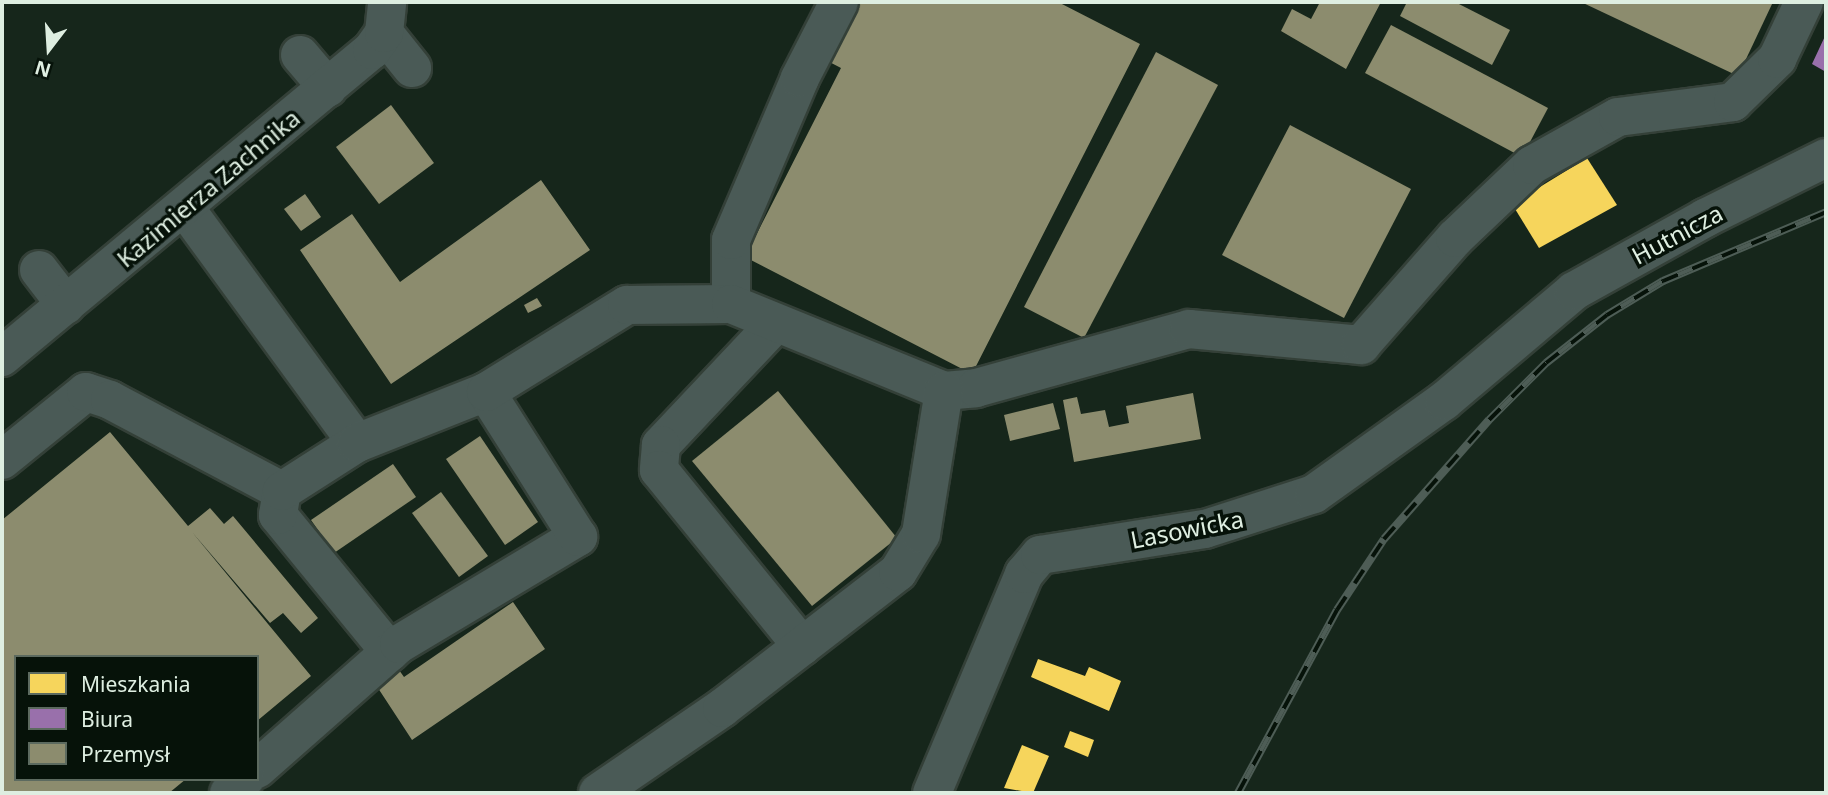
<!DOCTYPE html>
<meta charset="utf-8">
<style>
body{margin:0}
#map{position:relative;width:1828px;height:795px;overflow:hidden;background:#16261b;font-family:"Noto Sans",sans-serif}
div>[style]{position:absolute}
.homes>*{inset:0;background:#f6d55c}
.offices>*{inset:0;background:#9970ab}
.industry>*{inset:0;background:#8c8c6e}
.roads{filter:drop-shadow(2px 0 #344038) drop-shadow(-2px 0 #344038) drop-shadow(0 2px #344038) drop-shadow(0 -2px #344038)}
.minor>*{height:38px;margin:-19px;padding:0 19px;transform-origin:19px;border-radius:19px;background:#4a5a56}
.rail>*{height:8px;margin-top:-4px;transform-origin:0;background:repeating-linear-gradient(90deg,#061209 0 16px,#4e5d56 0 32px);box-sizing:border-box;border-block:2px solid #4e5d56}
span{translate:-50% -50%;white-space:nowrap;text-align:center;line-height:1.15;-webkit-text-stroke:7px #061209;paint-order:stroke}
.street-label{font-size:24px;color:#deeee1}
.frame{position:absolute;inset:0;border:4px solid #deeee1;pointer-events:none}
.legend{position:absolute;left:14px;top:655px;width:245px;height:126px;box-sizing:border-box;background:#061209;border:2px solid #5c6a5f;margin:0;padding:9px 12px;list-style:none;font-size:21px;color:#deeee1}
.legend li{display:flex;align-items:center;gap:14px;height:35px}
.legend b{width:35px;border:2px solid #5c6a5f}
.north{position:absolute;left:14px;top:14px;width:70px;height:70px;-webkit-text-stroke:5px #061209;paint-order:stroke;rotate:197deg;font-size:19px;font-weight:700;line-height:28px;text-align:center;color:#deeee1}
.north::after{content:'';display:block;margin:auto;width:24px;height:32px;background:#deeee1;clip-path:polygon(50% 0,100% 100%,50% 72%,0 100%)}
</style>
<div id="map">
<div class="homes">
<div style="clip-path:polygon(1587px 158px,1617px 205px,1539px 248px,1512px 204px)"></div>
<div style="clip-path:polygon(1038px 659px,1085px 676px,1089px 667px,1121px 681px,1109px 711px,1031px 677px)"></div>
<div style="clip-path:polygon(1070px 731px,1094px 740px,1088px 757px,1064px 747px)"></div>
<div style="clip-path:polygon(1022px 745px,1049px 756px,1033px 793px,1004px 788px)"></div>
</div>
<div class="offices">
<div style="clip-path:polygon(1826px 34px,1826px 72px,1812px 64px)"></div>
</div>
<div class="industry">
<div style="clip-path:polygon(857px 2px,1058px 2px,1140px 44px,972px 374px,745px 257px,841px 68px,814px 54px)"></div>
<div style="clip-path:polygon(1320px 2px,1381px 2px,1346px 69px,1281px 31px,1292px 9px,1311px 19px)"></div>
<div style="clip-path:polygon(1407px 2px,1455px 2px,1510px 30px,1492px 65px,1400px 16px)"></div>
<div style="clip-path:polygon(1581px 2px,1773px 2px,1738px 76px)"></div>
<div style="clip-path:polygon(1391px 25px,1548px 108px,1522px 157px,1365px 73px)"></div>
<div style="clip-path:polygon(1156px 52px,1218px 85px,1084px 338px,1024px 307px)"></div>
<div style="clip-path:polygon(391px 105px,434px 163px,379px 204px,336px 147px)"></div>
<div style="clip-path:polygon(1290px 125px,1411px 189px,1344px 318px,1222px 255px)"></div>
<div style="clip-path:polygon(541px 180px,590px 250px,391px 384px,300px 250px,352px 214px,400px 282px)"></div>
<div style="clip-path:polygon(305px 194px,321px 217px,301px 231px,284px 209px)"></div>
<div style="clip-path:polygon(537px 298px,542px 306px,528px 313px,524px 305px)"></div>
<div style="clip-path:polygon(778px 391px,897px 538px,812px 606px,692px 461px)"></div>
<div style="clip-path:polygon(1193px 393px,1201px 439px,1074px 462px,1063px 400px,1077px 397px,1081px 414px,1105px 410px,1109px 427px,1129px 423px,1126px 406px)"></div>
<div style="clip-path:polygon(1053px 403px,1060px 429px,1010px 441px,1004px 415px)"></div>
<div style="clip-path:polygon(110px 432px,188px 526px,210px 508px,224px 524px,233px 516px,318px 618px,301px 633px,283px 613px,270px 623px,192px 532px,311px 676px,257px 721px,257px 657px,16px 657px,16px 779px,186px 779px,169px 793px,2px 793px,2px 520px)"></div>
<div style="clip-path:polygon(480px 436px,538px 522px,505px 545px,446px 459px)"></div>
<div style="clip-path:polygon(393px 464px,416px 497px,334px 553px,311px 520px)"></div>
<div style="clip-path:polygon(441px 492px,488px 556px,459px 577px,412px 513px)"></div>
<div style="clip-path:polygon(513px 602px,545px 649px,412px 740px,376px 685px,399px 670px,404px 677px)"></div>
</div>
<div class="roads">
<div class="minor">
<div style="left:384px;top:33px;width:45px;rotate:51.3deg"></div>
<div style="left:300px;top:55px;width:43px;rotate:49.7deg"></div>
<div style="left:185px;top:208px;width:291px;rotate:53.8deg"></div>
<div style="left:39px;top:270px;width:44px;rotate:52.4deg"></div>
<div style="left:731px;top:304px;width:64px;rotate:-90deg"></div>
<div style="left:731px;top:240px;width:176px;rotate:-66.9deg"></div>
<div style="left:800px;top:78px;width:85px;rotate:-62.8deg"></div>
<div style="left:776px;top:323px;width:168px;rotate:133.3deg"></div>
<div style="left:661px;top:445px;width:25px;rotate:95deg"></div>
<div style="left:659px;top:470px;width:227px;rotate:50.9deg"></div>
<div style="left:2px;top:357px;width:481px;rotate:-39.7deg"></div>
<div style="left:372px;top:50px;width:21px;rotate:-55deg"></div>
<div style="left:384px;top:33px;width:31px;rotate:-84deg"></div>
<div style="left:2px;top:460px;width:108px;rotate:-39deg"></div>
<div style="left:86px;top:392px;width:25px;rotate:18deg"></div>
<div style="left:110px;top:400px;width:195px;rotate:27.9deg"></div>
<div style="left:390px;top:652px;width:177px;rotate:-129.3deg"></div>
<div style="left:278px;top:515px;width:24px;rotate:-81deg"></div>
<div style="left:282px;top:491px;width:89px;rotate:-32.6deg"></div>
<div style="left:357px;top:443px;width:139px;rotate:-21.6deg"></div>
<div style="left:257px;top:769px;width:189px;rotate:-41.4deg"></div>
<div style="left:399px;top:644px;width:209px;rotate:-30.9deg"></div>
<div style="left:578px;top:537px;width:172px;rotate:-122.4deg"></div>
<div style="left:486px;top:392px;width:166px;rotate:-31.7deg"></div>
<div style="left:627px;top:305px;width:104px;rotate:-0.6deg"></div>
<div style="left:731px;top:304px;width:230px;rotate:22.2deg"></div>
<div style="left:944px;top:391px;width:32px;rotate:-5deg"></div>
<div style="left:976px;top:388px;width:221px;rotate:-15.5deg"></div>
<div style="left:1189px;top:329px;width:173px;rotate:5.3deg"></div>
<div style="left:1361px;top:345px;width:142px;rotate:-48.7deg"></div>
<div style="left:1455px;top:238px;width:106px;rotate:-43.5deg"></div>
<div style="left:1532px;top:165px;width:98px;rotate:-29.2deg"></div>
<div style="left:1618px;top:117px;width:116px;rotate:-7.4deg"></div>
<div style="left:1733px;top:102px;width:62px;rotate:-44.3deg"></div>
<div style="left:1777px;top:59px;width:63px;rotate:-64.7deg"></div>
<div style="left:229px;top:793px;width:21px;rotate:-41deg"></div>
<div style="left:598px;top:793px;width:150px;rotate:-34.4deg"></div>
<div style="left:722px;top:708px;width:222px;rotate:-37.7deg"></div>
<div style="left:898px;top:572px;width:44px;rotate:-58.8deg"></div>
<div style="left:921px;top:534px;width:145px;rotate:-80.9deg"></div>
<div style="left:932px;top:793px;width:238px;rotate:-67.2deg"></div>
<div style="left:1024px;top:574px;width:25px;rotate:-50deg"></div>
<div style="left:1040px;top:555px;width:167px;rotate:-9deg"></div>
<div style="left:1205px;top:529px;width:114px;rotate:-17.8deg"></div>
<div style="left:1314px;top:494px;width:160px;rotate:-35.6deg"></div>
<div style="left:1444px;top:401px;width:170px;rotate:-40.2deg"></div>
<div style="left:1574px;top:291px;width:150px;rotate:-29.1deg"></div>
<div style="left:1705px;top:218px;width:135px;rotate:-26.4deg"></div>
</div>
</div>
<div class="rail">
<div style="left:1238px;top:793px;width:208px;rotate:-61.6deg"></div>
<div style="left:1337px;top:610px;width:85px;rotate:-56.5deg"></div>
<div style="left:1384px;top:539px;width:159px;rotate:-48.6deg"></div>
<div style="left:1489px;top:420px;width:81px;rotate:-45deg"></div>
<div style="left:1546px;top:363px;width:78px;rotate:-38.2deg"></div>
<div style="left:1607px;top:315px;width:66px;rotate:-31.3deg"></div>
<div style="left:1663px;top:281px;width:177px;rotate:-22.9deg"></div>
</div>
<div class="street-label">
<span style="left:208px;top:188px;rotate:-40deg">Kazimierza Zachnika</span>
<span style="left:1677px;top:234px;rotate:-28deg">Hutnicza</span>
<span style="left:1187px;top:529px;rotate:-11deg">Lasowicka</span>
</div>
<div class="frame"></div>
<ul class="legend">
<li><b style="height:19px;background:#f6d55c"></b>Mieszkania</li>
<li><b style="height:19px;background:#9970ab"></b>Biura</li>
<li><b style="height:19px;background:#8c8c6e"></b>Przemysł</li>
</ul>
<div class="north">N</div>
</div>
